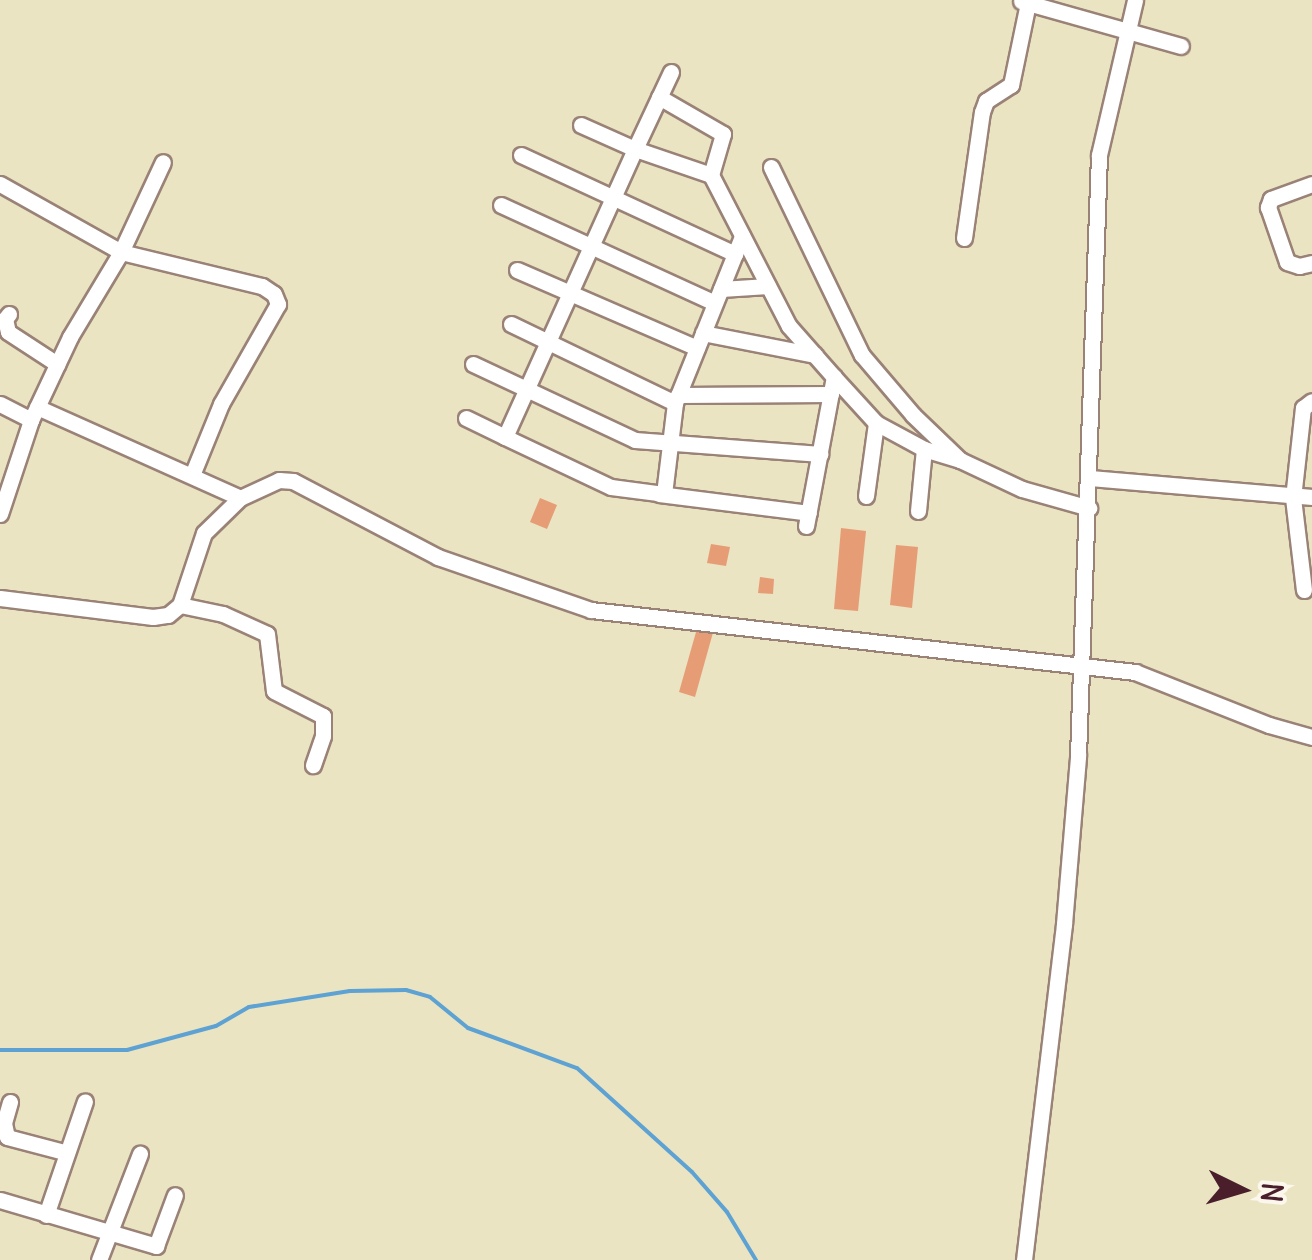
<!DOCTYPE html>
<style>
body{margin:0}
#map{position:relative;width:1312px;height:1260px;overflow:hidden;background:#eae4c3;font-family:Delius,sans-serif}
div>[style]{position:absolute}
.stream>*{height:4px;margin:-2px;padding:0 2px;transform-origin:2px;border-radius:2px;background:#5da2d2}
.building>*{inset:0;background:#e69d76}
.roads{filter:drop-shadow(2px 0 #9a8277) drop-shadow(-2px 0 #9a8277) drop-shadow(0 2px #9a8277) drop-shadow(0 -2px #9a8277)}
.street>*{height:15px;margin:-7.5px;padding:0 7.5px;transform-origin:7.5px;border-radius:7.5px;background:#fff}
span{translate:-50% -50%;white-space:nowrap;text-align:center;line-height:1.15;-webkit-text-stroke:8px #fbf7ec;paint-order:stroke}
.north{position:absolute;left:1192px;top:1140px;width:100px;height:100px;-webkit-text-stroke:8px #fbf7ec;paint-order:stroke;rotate:95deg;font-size:28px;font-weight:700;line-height:40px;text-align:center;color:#4a1f2b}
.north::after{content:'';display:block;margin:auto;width:35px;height:45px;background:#4a1f2b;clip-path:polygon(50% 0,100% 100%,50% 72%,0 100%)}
</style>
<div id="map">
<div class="stream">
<div style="left:0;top:1050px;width:127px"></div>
<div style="left:127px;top:1050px;width:92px;rotate:-15.1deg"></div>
<div style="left:216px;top:1026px;width:38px;rotate:-30deg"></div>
<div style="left:249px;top:1007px;width:102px;rotate:-9deg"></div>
<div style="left:350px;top:991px;width:56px;rotate:-1deg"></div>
<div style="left:406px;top:990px;width:25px;rotate:16deg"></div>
<div style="left:430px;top:997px;width:49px;rotate:39.2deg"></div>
<div style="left:468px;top:1028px;width:116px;rotate:20.2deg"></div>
<div style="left:577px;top:1068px;width:155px;rotate:42.1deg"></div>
<div style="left:692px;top:1172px;width:53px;rotate:48.8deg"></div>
<div style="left:727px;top:1212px;width:56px;rotate:58.9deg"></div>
</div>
<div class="building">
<div style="clip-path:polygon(540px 498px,557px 505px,547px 529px,530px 522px)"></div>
<div style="clip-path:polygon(841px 528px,866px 531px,858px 611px,834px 609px)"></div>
<div style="clip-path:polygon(711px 544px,730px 547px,726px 566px,707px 563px)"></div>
<div style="clip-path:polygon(896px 545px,918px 547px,912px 608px,890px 605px)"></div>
<div style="clip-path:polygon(760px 577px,774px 579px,773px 594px,758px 593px)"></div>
<div style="clip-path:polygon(698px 625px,714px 629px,695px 697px,679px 692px)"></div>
</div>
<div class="roads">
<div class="street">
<div style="left:1021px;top:1px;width:166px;rotate:15.7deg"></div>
<div style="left:671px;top:72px;width:85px;rotate:115.1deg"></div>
<div style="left:635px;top:149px;width:80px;rotate:18.9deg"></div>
<div style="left:711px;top:175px;width:170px;rotate:62.7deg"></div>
<div style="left:789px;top:326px;width:68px;rotate:48.6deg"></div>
<div style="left:659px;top:97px;width:74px;rotate:30deg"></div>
<div style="left:723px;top:134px;width:43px;rotate:106.3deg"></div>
<div style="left:581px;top:125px;width:59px;rotate:24deg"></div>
<div style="left:635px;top:149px;width:316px;rotate:114.3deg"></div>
<div style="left:505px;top:437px;width:117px;rotate:25.3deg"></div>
<div style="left:611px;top:487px;width:53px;rotate:7.5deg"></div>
<div style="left:664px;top:494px;width:92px;rotate:-83.1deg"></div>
<div style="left:675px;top:403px;width:180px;rotate:-68.1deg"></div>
<div style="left:521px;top:155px;width:236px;rotate:24.8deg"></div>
<div style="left:771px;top:167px;width:209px;rotate:64.2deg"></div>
<div style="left:862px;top:355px;width:79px;rotate:49.6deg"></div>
<div style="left:913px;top:415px;width:65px;rotate:43.8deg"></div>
<div style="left:0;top:184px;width:139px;rotate:29.3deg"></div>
<div style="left:121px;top:252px;width:99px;rotate:-65deg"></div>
<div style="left:1312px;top:184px;width:44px;rotate:159.9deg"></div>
<div style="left:1271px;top:199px;width:9px;rotate:111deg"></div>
<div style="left:1268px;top:207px;width:58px;rotate:70.9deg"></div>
<div style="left:1287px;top:262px;width:13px;rotate:18deg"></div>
<div style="left:1299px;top:266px;width:13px;rotate:-13deg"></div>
<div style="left:501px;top:205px;width:235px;rotate:24.6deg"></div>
<div style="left:964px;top:238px;width:127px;rotate:-81.9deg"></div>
<div style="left:982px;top:112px;width:12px;rotate:-70deg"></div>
<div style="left:986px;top:101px;width:30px;rotate:-33deg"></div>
<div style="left:1011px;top:85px;width:84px;rotate:-78.3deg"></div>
<div style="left:517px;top:270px;width:196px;rotate:23.4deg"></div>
<div style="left:721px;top:289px;width:47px;rotate:-3.7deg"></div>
<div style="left:9px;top:314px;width:6px;rotate:129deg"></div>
<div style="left:5px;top:319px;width:13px;rotate:77deg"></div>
<div style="left:8px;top:332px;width:59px;rotate:33.1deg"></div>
<div style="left:511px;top:324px;width:182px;rotate:25.7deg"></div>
<div style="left:703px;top:333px;width:114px;rotate:11.1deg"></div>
<div style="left:473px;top:364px;width:179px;rotate:25.1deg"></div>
<div style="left:635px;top:440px;width:186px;rotate:4.3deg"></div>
<div style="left:678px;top:395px;width:153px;rotate:-0.4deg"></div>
<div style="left:0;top:404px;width:35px;rotate:27deg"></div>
<div style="left:37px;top:407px;width:222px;rotate:24.1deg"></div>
<div style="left:466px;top:418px;width:43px;rotate:26deg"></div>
<div style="left:1090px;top:478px;width:223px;rotate:4.9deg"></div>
<div style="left:659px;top:494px;width:151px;rotate:7.2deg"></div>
<div style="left:866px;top:496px;width:74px;rotate:-82.2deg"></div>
<div style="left:876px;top:423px;width:55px;rotate:28.4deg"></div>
<div style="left:918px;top:511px;width:62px;rotate:-84.5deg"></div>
<div style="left:924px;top:449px;width:38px;rotate:17deg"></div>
<div style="left:960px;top:460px;width:68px;rotate:25.1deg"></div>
<div style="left:1022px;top:489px;width:70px;rotate:15.8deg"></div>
<div style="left:0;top:514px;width:99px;rotate:-71.7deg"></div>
<div style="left:31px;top:420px;width:92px;rotate:-64.8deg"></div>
<div style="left:70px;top:337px;width:99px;rotate:-59deg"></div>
<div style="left:121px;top:252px;width:145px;rotate:13.6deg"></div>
<div style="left:262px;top:286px;width:14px;rotate:34deg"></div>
<div style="left:274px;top:294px;width:11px;rotate:68deg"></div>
<div style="left:278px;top:304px;width:115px;rotate:119.7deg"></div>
<div style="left:221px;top:404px;width:77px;rotate:112.2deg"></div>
<div style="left:806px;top:526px;width:152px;rotate:-79.4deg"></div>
<div style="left:834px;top:377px;width:62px;rotate:47.6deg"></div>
<div style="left:1304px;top:590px;width:93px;rotate:-96.8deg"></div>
<div style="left:1293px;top:498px;width:91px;rotate:-83.7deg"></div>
<div style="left:1303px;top:408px;width:11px;rotate:-38deg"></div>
<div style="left:0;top:598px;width:154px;rotate:7.1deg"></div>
<div style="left:153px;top:617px;width:15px;rotate:-8deg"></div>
<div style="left:168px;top:615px;width:16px;rotate:-40deg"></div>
<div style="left:180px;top:605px;width:76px;rotate:-71.6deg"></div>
<div style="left:204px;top:533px;width:50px;rotate:-44.2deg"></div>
<div style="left:240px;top:498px;width:43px;rotate:-24.8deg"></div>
<div style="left:279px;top:480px;width:14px;rotate:4deg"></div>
<div style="left:293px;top:481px;width:164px;rotate:27.7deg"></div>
<div style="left:438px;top:557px;width:162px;rotate:19.1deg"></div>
<div style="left:591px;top:610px;width:548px;rotate:6.5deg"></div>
<div style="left:1135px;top:672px;width:144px;rotate:21.6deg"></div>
<div style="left:1269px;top:725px;width:45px;rotate:15.6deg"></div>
<div style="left:180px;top:605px;width:44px;rotate:11.8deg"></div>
<div style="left:223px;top:614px;width:48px;rotate:24.4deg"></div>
<div style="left:267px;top:634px;width:57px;rotate:83deg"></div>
<div style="left:274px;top:691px;width:55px;rotate:27deg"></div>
<div style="left:323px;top:716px;width:20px;rotate:90deg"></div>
<div style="left:323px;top:736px;width:31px;rotate:109deg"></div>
<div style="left:10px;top:1102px;width:22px;rotate:106deg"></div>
<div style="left:4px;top:1123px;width:14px;rotate:78deg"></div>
<div style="left:7px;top:1137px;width:59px;rotate:14.7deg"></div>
<div style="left:0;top:1200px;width:163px;rotate:16.4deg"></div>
<div style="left:156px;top:1246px;width:54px;rotate:-69.6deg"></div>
<div style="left:46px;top:1215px;width:120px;rotate:-71.1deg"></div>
<div style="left:99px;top:1260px;width:114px;rotate:-68.9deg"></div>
<div style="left:1024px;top:1260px;width:338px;rotate:-83.2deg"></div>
<div style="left:1064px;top:924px;width:169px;rotate:-85.2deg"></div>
<div style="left:1078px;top:756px;width:601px;rotate:-88deg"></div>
<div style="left:1099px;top:155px;width:159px;rotate:-76.9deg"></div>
</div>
</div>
<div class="north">N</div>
</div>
